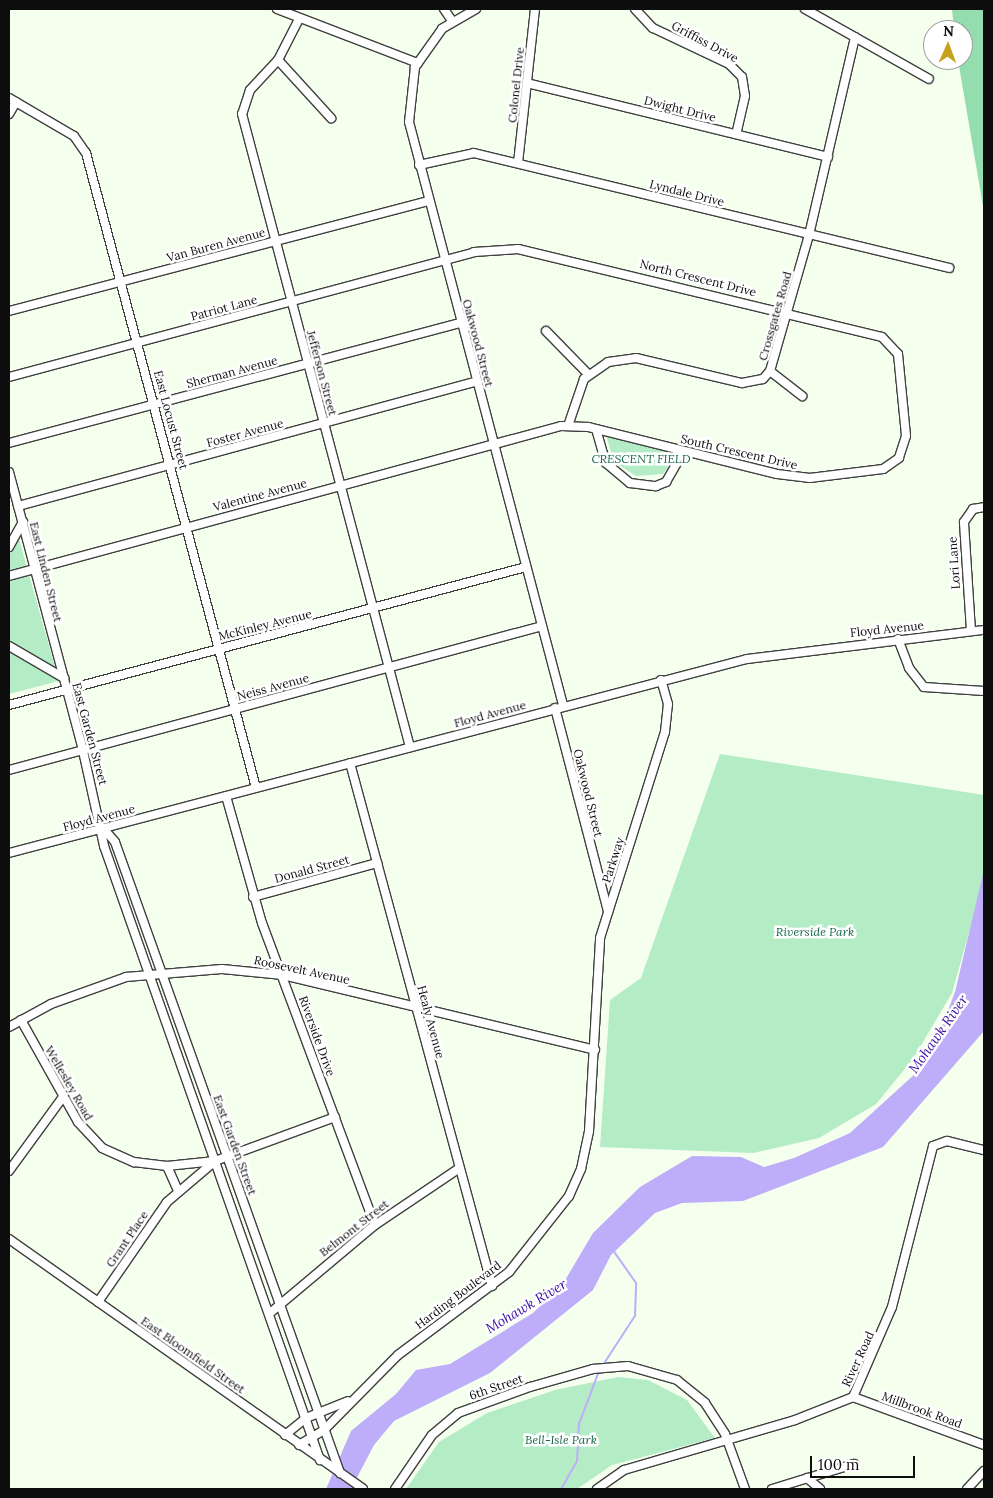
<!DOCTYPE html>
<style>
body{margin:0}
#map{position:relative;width:993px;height:1498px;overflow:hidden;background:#f4ffed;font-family:Lora,serif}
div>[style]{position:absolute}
.green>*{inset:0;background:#b4ecc6}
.forest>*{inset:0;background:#93ddaf}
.water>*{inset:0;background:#beaefa}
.stream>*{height:2px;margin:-1px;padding:0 1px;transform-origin:1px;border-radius:1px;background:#beaefa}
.roads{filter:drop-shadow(1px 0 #404040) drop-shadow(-1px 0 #404040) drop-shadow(0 1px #404040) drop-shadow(0 -1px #404040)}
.minor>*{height:8px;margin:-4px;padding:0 4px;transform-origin:4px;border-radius:4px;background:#fff}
span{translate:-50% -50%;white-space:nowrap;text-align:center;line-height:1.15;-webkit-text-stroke:5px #fff;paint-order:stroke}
.street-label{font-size:12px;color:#0d0d0d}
.park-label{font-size:12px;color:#19694b;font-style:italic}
.water-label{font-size:14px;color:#380fa6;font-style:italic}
.frame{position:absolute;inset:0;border:10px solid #0d0d0d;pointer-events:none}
.north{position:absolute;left:923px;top:20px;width:50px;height:50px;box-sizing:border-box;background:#fff;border:1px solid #9e9e9e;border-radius:50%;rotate:2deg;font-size:14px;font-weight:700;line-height:20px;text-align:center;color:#0d0d0d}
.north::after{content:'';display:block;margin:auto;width:18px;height:22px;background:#c5a21d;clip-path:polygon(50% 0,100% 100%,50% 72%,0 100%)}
.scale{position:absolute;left:810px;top:1456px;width:105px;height:22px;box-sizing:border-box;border:2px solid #0d0d0d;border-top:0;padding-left:6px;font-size:15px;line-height:18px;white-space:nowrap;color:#0d0d0d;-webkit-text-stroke:4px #fff;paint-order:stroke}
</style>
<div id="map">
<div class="green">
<div style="clip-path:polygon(605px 432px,680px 450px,663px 474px,636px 476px,614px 462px)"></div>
<div style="clip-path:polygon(17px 532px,59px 681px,9px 694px,9px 548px)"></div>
<div style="clip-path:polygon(720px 754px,984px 795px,984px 879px,952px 993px,913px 1059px,876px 1104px,819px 1138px,753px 1153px,600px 1147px,610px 1000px,641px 978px)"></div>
<div style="clip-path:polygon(618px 1377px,648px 1380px,687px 1400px,715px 1438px,612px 1465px,577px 1489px,406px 1489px,439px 1442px,487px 1413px,555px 1390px)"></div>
</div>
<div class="forest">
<div style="clip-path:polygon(952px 9px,984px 9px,984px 212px,958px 60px,963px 60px,963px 30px,954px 30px)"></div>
</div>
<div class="water">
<div style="clip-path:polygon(984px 870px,984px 1031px,883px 1147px,743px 1201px,682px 1203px,655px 1213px,611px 1255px,593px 1290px,490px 1373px,394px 1421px,374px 1445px,351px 1489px,326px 1489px,351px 1431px,396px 1394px,416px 1370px,450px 1364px,533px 1313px,564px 1282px,593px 1233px,640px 1187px,692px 1156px,741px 1157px,764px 1167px,794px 1158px,850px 1133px,916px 1073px,940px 1032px,955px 992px)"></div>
</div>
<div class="stream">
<div style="left:603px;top:1365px;width:59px;rotate:-56.9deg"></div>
<div style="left:635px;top:1316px;width:33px;rotate:-88deg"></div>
<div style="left:636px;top:1283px;width:39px;rotate:-125deg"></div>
<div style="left:561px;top:1489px;width:32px;rotate:-60deg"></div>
<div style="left:577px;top:1461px;width:37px;rotate:-87deg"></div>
<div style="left:579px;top:1424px;width:57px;rotate:-69.3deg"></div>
</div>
<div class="roads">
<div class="minor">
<div style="left:277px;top:9px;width:151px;rotate:21deg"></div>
<div style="left:444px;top:9px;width:14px;rotate:56deg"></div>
<div style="left:476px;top:9px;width:39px;rotate:150deg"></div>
<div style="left:442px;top:29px;width:47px;rotate:125.4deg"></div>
<div style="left:415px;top:67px;width:55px;rotate:96.2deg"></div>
<div style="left:409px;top:122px;width:603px;rotate:75.2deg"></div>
<div style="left:635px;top:9px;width:26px;rotate:47deg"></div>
<div style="left:653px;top:28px;width:84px;rotate:25.3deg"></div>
<div style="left:729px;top:64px;width:18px;rotate:45deg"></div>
<div style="left:742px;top:77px;width:19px;rotate:81deg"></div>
<div style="left:745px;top:96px;width:39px;rotate:103deg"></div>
<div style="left:805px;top:9px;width:142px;rotate:29.4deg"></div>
<div style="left:299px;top:19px;width:46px;rotate:117.1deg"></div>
<div style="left:278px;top:60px;width:41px;rotate:133deg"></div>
<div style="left:250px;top:90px;width:25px;rotate:108deg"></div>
<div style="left:242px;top:114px;width:655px;rotate:75.14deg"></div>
<div style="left:278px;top:60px;width:79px;rotate:47.6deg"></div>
<div style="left:527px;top:83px;width:310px;rotate:13.8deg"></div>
<div style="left:9px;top:98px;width:75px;rotate:30.3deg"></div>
<div style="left:74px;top:136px;width:21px;rotate:55deg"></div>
<div style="left:86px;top:153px;width:657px;rotate:75.01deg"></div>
<div style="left:9px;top:114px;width:14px;rotate:-60deg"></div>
<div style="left:518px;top:163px;width:155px;rotate:-83.7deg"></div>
<div style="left:419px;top:165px;width:56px;rotate:-12.3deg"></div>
<div style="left:474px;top:153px;width:489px;rotate:13.6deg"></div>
<div style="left:9px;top:311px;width:434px;rotate:-14.7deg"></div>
<div style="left:546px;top:331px;width:60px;rotate:45.7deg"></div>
<div style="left:770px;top:371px;width:41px;rotate:38deg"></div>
<div style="left:9px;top:377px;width:482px;rotate:-15deg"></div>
<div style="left:474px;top:252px;width:44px;rotate:-3.9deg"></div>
<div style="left:518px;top:249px;width:374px;rotate:13.6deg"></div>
<div style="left:882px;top:337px;width:23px;rotate:47deg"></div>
<div style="left:898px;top:354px;width:82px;rotate:84.4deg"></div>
<div style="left:906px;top:436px;width:23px;rotate:108deg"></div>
<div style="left:899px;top:458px;width:19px;rotate:145deg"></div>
<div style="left:883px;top:469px;width:74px;rotate:173deg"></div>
<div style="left:810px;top:478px;width:33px;rotate:-173deg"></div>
<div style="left:777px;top:474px;width:195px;rotate:-166deg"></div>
<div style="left:588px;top:427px;width:27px;rotate:-178deg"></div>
<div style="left:561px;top:426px;width:572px;rotate:164.8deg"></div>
<div style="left:568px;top:426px;width:50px;rotate:-71.2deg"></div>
<div style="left:584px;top:379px;width:29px;rotate:-35deg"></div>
<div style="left:608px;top:362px;width:28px;rotate:-8deg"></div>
<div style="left:636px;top:358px;width:109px;rotate:13.3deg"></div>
<div style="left:742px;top:383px;width:21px;rotate:-11deg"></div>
<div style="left:763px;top:379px;width:11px;rotate:-49deg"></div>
<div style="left:770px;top:371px;width:141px;rotate:-74deg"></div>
<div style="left:809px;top:235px;width:203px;rotate:-76.9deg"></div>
<div style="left:596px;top:429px;width:35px;rotate:74deg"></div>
<div style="left:606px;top:463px;width:31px;rotate:40deg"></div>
<div style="left:630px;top:483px;width:26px;rotate:7deg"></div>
<div style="left:656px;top:486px;width:11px;rotate:-22deg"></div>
<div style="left:666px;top:482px;width:36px;rotate:-60deg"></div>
<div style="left:9px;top:443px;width:468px;rotate:-14.9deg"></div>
<div style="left:9px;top:472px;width:289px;rotate:75.1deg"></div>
<div style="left:83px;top:751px;width:97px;rotate:77.5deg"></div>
<div style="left:104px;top:846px;width:651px;rotate:70.62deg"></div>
<div style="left:18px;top:506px;width:476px;rotate:-15.2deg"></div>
<div style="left:9px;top:547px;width:29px;rotate:-61deg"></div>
<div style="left:971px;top:631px;width:109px;rotate:-93.7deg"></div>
<div style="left:964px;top:522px;width:16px;rotate:-55deg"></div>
<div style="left:973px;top:509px;width:11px;rotate:-10deg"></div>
<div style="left:898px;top:639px;width:31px;rotate:69deg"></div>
<div style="left:909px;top:668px;width:24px;rotate:52deg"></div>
<div style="left:924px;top:687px;width:60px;rotate:3.8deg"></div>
<div style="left:9px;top:646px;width:64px;rotate:30.2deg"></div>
<div style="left:9px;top:705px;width:535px;rotate:-14.95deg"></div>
<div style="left:555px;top:708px;width:210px;rotate:75.4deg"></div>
<div style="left:350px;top:763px;width:542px;rotate:74.81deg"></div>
<div style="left:9px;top:770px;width:552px;rotate:-15.12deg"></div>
<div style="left:226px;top:796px;width:132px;rotate:74.2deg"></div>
<div style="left:262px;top:923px;width:322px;rotate:69.5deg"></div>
<div style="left:103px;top:828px;width:18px;rotate:49deg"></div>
<div style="left:115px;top:842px;width:670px;rotate:70.37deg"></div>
<div style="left:9px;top:853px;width:763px;rotate:-14.73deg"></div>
<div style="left:747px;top:659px;width:239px;rotate:-7deg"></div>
<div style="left:253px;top:897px;width:129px;rotate:-15.3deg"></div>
<div style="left:21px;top:1020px;width:117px;rotate:60.8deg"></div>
<div style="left:78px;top:1122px;width:35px;rotate:47deg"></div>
<div style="left:102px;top:1148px;width:35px;rotate:24deg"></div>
<div style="left:134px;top:1162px;width:33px;rotate:7deg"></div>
<div style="left:167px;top:1166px;width:48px;rotate:-5.9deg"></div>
<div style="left:215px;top:1161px;width:128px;rotate:-20.1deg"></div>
<div style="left:9px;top:1027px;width:48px;rotate:-28.7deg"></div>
<div style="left:51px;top:1004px;width:80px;rotate:-19.8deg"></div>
<div style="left:126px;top:977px;width:96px;rotate:-4.8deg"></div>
<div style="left:222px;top:969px;width:61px;rotate:5.6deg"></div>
<div style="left:283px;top:975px;width:321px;rotate:13.5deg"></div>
<div style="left:167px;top:1166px;width:27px;rotate:66deg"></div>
<div style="left:9px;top:1171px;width:92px;rotate:-53.9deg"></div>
<div style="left:9px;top:1239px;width:433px;rotate:35.2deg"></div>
<div style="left:98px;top:1302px;width:121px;rotate:-55.4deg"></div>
<div style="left:167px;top:1202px;width:63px;rotate:-40.5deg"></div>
<div style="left:270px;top:1313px;width:137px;rotate:-40deg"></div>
<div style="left:375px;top:1225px;width:100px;rotate:-34deg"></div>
<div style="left:853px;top:1397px;width:140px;rotate:20.1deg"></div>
<div style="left:285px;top:1435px;width:27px;rotate:-39deg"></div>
<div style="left:306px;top:1418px;width:45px;rotate:-22deg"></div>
<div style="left:299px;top:1445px;width:29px;rotate:-31deg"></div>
<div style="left:324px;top:1430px;width:105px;rotate:-45.4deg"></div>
<div style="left:398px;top:1355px;width:139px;rotate:-36.8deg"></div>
<div style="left:509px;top:1272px;width:97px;rotate:-51.7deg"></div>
<div style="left:569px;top:1196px;width:30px;rotate:-66deg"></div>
<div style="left:581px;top:1169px;width:39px;rotate:-78deg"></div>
<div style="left:589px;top:1131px;width:193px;rotate:-86.7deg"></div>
<div style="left:600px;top:938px;width:216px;rotate:-72.5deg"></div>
<div style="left:665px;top:732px;width:28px;rotate:-84deg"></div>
<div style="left:668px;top:704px;width:25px;rotate:-106deg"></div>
<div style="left:807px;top:1478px;width:17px;rotate:40deg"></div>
<div style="left:395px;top:1489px;width:65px;rotate:-55.6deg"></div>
<div style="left:432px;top:1435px;width:34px;rotate:-40deg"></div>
<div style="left:458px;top:1413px;width:77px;rotate:-19.9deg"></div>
<div style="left:530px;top:1387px;width:66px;rotate:-15.9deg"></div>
<div style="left:593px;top:1369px;width:35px;rotate:-5deg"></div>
<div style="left:628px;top:1366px;width:51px;rotate:15.9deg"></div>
<div style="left:677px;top:1380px;width:36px;rotate:39deg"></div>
<div style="left:705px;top:1403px;width:37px;rotate:57deg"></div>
<div style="left:725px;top:1434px;width:59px;rotate:70deg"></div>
<div style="left:597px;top:1489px;width:33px;rotate:-35deg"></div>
<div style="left:624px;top:1470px;width:178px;rotate:-16.3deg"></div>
<div style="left:795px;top:1420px;width:62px;rotate:-21.6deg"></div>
<div style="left:853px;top:1397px;width:98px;rotate:-66.6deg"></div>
<div style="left:892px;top:1307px;width:166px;rotate:-75.7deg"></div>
<div style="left:933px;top:1146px;width:15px;rotate:-20deg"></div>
<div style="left:947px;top:1141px;width:38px;rotate:14deg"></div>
<div style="left:772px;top:1489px;width:86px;rotate:-17deg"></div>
<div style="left:967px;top:1489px;width:25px;rotate:-47deg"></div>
</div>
</div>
<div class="street-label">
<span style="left:705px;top:42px;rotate:28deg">Griffiss Drive</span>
<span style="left:516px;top:85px;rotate:-84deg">Colonel Drive</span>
<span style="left:680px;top:109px;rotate:14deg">Dwight Drive</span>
<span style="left:687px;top:193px;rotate:14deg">Lyndale Drive</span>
<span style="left:216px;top:245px;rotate:-15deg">Van Buren Avenue</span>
<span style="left:698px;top:278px;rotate:14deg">North Crescent Drive</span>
<span style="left:224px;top:308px;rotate:-15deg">Patriot Lane</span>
<span style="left:775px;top:316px;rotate:-74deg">Crossgates Road</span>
<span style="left:478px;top:343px;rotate:75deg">Oakwood Street</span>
<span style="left:232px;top:372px;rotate:-15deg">Sherman Avenue</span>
<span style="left:322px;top:373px;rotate:75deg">Jefferson Street</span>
<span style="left:171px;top:420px;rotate:75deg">East Locust Street</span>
<span style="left:245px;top:433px;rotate:-15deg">Foster Avenue</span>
<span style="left:739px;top:452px;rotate:13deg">South Crescent Drive</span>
<span style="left:260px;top:495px;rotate:-15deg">Valentine Avenue</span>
<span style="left:954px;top:563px;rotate:-94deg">Lori Lane</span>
<span style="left:46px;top:572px;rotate:76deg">East Linden Street</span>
<span style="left:265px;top:625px;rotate:-14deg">McKinley Avenue</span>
<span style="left:887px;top:629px;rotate:-6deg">Floyd Avenue</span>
<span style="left:273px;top:687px;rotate:-15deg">Neiss Avenue</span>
<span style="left:490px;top:714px;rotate:-15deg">Floyd Avenue</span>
<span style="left:90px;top:734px;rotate:75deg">East Garden Street</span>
<span style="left:588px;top:793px;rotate:76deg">Oakwood Street</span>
<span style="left:99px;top:818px;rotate:-15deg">Floyd Avenue</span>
<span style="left:613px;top:860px;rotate:-72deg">Parkway</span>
<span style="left:312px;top:869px;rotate:-15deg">Donald Street</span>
<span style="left:302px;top:970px;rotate:12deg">Roosevelt Avenue</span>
<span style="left:431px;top:1022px;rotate:75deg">Healy Avenue</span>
<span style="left:317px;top:1036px;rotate:70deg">Riverside Drive</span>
<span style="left:69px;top:1083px;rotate:60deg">Wellesley Road</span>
<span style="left:235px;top:1145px;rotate:70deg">East Garden Street</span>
<span style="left:354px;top:1228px;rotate:-38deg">Belmont Street</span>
<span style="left:127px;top:1239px;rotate:-56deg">Grant Place</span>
<span style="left:458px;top:1295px;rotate:-37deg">Harding Boulevard</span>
<span style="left:193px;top:1355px;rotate:35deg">East Bloomfield Street</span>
<span style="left:858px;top:1359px;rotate:-65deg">River Road</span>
<span style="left:496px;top:1387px;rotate:-19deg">6th Street</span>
<span style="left:922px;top:1410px;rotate:20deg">Millbrook Road</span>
</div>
<div class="park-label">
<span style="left:641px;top:459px">CRESCENT FIELD</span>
<span style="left:815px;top:932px">Riverside Park</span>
<span style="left:561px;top:1440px">Bell-Isle Park</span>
</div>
<div class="water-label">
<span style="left:938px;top:1034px;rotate:-55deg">Mohawk River</span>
<span style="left:526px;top:1306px;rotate:-31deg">Mohawk River</span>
</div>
<div class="frame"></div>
<div class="north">N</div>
<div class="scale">100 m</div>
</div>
